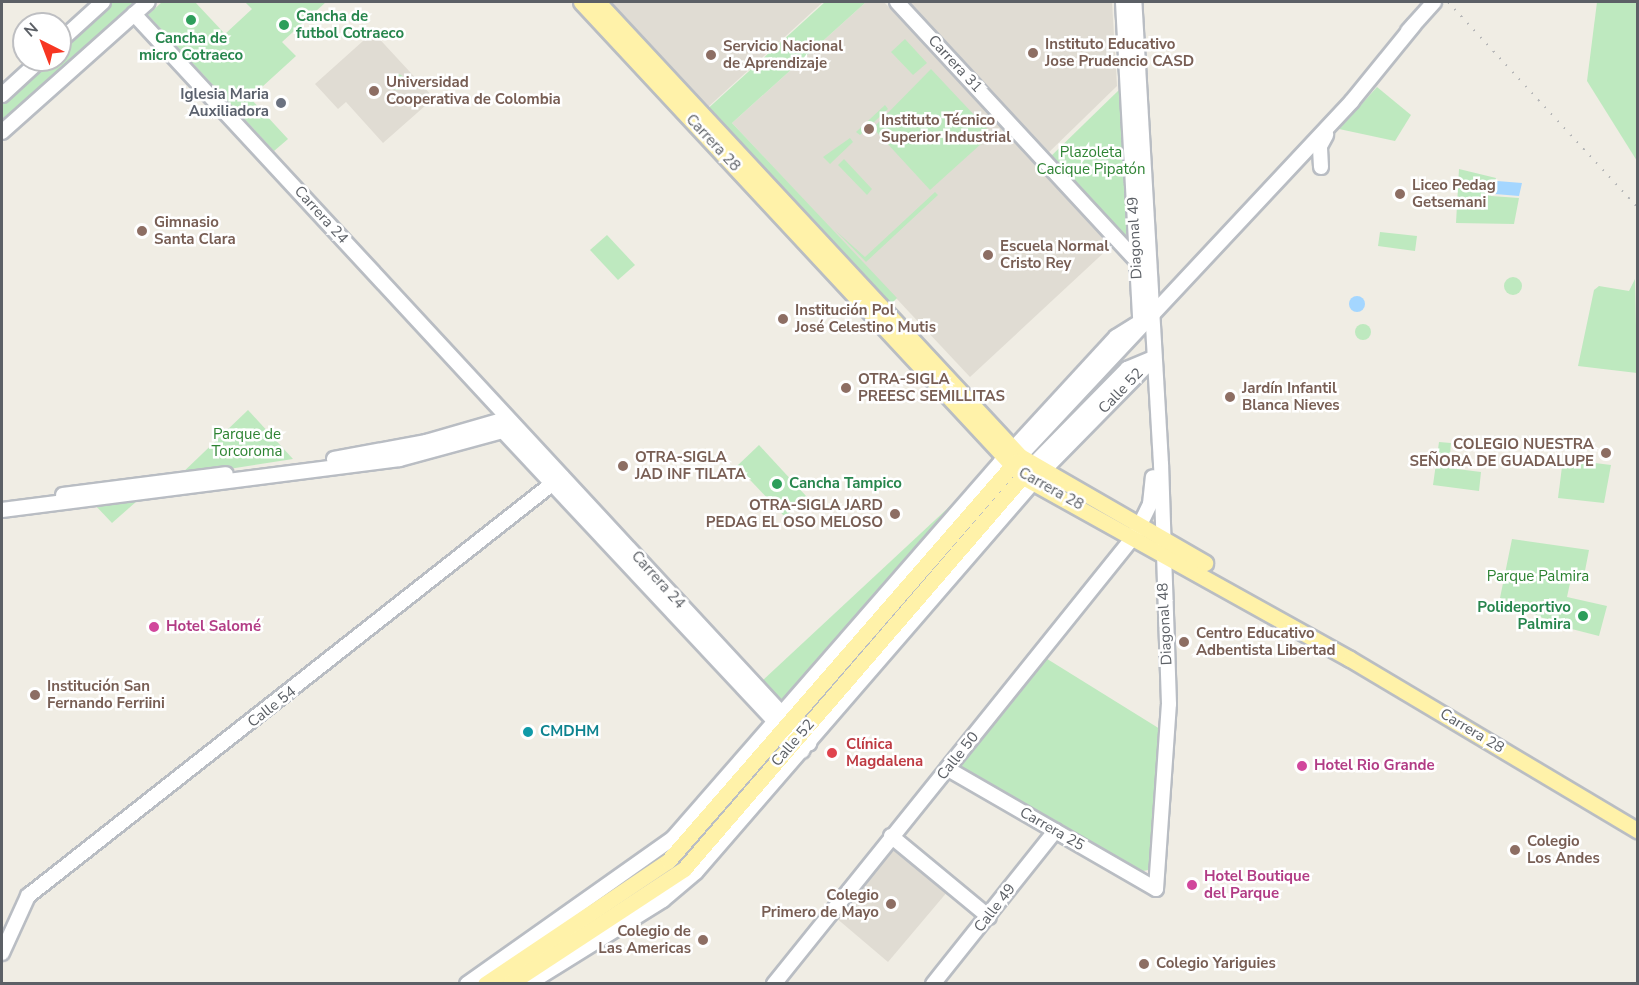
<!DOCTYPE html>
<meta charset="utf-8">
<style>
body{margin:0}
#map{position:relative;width:1639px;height:985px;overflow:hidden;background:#f0ede4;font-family:"Nunito Sans",sans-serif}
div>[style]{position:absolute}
.education>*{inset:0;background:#e0dcd3}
.green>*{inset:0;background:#bee9bf}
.round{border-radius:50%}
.water>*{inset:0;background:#a4d6ff}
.roads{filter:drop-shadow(2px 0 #b9bdc3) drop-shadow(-2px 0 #b9bdc3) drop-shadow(0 2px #b9bdc3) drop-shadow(0 -2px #b9bdc3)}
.secondary>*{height:14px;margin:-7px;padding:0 7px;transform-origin:7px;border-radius:7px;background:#fff}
.primary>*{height:15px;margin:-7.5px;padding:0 7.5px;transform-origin:7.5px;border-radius:7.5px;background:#fff2a9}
.rail>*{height:2px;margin-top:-1px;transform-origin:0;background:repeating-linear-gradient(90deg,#b5b6b7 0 1.5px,transparent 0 9.5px)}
.dots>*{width:16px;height:16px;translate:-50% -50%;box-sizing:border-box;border:3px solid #fff;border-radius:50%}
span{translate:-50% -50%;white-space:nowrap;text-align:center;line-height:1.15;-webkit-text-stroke:5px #fff;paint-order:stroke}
.leisure-label{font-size:15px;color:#27864d;font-weight:700}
.left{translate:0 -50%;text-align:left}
.right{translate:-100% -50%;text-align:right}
.education-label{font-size:15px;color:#785e54;font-weight:700}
.street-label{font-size:15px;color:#5c6066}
.worship-label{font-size:15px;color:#5b616d;font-weight:700}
.park-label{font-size:15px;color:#2d8332}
.hotel-label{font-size:15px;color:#b23c85;font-weight:700}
.culture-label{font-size:15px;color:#0d838f;font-weight:700}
.health-label{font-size:15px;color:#be3a42;font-weight:700}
.frame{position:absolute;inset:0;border:3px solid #5c6066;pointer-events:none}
.north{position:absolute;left:12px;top:12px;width:60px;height:60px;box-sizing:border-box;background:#fff;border:2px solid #bebfc2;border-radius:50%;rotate:318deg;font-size:16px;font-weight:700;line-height:24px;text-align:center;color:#5c6066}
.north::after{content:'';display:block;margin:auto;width:21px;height:27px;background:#f73622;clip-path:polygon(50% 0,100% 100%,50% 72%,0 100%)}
</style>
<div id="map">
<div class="education">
<div style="clip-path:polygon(608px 2px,823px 2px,707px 108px)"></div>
<div style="clip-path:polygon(866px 2px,884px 2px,1111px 246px,970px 377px,732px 123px)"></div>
<div style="clip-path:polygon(903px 2px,1112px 2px,1117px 86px,1044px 157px)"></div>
<div style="clip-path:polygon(373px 32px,434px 98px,383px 143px,346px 102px,338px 109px,315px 84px)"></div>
<div style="clip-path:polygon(894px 847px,948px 891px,888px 962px,835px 917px)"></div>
</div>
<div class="green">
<div style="clip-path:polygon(107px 2px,139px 2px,2px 128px,2px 100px,44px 60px,60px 60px,60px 45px)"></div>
<div style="clip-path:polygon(162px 2px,195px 2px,225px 34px,252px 9px,245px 2px,326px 2px,282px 42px,296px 56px,250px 98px,288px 139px,274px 151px,148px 15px)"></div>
<div style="clip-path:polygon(825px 2px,866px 2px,732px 123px,897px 298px,886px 309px,703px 113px)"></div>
<div style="clip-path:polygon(1597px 2px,1637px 2px,1637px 161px,1587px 81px)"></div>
<div style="clip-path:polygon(905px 39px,927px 63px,913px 75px,891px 52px)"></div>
<div style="clip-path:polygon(931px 69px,992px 134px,930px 190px,873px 128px)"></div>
<div class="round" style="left:389px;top:74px;width:16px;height:16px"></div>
<div style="clip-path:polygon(1377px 87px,1411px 115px,1395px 141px,1339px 129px)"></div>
<div style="clip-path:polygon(1120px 89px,1127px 249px,1047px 160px)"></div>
<div style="clip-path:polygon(885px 105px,888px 109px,860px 135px,856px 132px)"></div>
<div style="clip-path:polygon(850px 138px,853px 142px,830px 164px,823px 157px)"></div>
<div style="clip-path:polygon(844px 159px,872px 189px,867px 195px,838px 165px)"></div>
<div style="clip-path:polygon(1459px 169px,1496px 178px,1491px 196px,1519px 198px,1514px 224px,1456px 223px)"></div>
<div style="clip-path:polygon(935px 192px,938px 195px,866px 262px,835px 230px,865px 257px)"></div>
<div style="clip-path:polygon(1380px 232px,1417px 236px,1415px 251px,1378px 246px)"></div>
<div style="clip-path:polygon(607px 235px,635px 265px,618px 280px,590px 250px)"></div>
<div class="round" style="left:1504px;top:277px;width:18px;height:18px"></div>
<div style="clip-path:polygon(1635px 279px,1637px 373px,1578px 366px,1594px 290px,1599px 286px,1629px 291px)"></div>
<div class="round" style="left:1355px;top:324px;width:16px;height:16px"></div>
<div style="clip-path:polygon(248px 410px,293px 459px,178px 477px)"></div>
<div style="clip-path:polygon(1439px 442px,1451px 443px,1449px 468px,1481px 472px,1479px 491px,1433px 485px)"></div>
<div style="clip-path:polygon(759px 445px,807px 497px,785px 517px,737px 466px)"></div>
<div style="clip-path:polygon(1563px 459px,1611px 465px,1604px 503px,1558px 498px)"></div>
<div style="clip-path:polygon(963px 494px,782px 704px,761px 682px)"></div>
<div style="clip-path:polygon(137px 501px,112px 523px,94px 504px)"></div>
<div style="clip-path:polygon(1512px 539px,1589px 550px,1584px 576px,1572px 574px,1567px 597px,1607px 606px,1599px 636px,1560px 626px,1500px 598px)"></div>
<div style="clip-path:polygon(1044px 657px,1160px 729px,1154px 859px,1148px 870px,1138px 872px,954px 769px)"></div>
</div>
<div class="water">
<div style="clip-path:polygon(1497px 181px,1522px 183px,1519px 196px,1495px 194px)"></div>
<div class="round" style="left:1349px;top:296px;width:16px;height:16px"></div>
</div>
<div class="roads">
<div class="secondary">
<div style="left:897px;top:2px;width:350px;rotate:47.2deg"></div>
<div style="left:1123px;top:2px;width:318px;rotate:86.9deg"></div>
<div style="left:134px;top:14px;width:994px;rotate:47.2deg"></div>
<div style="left:1408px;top:31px;width:39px;rotate:-48deg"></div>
<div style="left:60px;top:41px;width:58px;rotate:-42.2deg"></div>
<div style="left:2px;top:95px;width:52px;rotate:-42.6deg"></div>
<div style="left:2px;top:132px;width:195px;rotate:-41.7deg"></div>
<div style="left:1321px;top:167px;width:21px;rotate:-93deg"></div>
<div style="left:1320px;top:146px;width:13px;rotate:-61deg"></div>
<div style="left:1020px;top:456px;width:486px;rotate:-46.9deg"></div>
<div style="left:1352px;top:101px;width:97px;rotate:-50.9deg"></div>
<div style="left:334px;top:459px;width:94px;rotate:-10.5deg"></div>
<div style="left:426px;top:442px;width:82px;rotate:-16.2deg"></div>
<div style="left:1032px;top:466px;width:136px;rotate:-45.6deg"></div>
<div style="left:1127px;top:369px;width:26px;rotate:-23deg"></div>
<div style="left:63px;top:495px;width:164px;rotate:-7.3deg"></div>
<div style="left:2px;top:510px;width:401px;rotate:-7.3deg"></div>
<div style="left:400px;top:459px;width:107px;rotate:-15.2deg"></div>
<div style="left:503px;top:431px;width:438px;rotate:46.9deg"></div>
<div style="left:948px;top:769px;width:240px;rotate:30deg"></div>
<div style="left:1156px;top:889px;width:185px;rotate:-86deg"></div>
<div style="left:1169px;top:704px;width:240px;rotate:-91.9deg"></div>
<div style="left:1161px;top:464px;width:463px;rotate:-93.3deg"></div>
<div style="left:891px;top:836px;width:127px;rotate:39.6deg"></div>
<div style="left:2px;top:953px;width:63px;rotate:-65.5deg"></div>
<div style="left:28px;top:896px;width:679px;rotate:-38.19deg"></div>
<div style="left:467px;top:984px;width:252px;rotate:-35.3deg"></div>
<div style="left:673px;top:838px;width:498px;rotate:-48.9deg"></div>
<div style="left:1000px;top:463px;width:171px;rotate:-47.4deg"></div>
<div style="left:1116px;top:337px;width:36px;rotate:-32deg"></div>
<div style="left:528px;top:984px;width:159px;rotate:-31.9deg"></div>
<div style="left:663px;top:900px;width:43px;rotate:-40.3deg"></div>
<div style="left:696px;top:872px;width:529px;rotate:-49.14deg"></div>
<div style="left:1042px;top:472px;width:158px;rotate:-45.5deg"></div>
<div style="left:774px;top:984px;width:576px;rotate:-51.2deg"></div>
<div style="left:1135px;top:535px;width:34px;rotate:-64deg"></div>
<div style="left:1150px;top:504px;width:27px;rotate:-84deg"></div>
<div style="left:933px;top:984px;width:196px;rotate:-51.4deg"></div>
</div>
<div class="primary">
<div style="left:581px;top:2px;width:649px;rotate:47.06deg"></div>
<div style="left:1023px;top:477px;width:374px;rotate:29.1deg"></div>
<div style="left:1350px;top:659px;width:335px;rotate:30.8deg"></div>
<div style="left:598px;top:2px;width:620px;rotate:47.09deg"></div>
<div style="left:1020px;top:456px;width:214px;rotate:30deg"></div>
<div style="left:485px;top:984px;width:220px;rotate:-33.9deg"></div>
<div style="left:668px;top:861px;width:530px;rotate:-48.98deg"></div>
<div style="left:509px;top:984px;width:209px;rotate:-33.3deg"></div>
<div style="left:684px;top:869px;width:528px;rotate:-49.22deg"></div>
</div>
</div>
<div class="rail">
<div style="left:1448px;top:2px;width:280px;rotate:47.3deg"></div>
</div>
<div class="dots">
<div style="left:191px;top:20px;background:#2e9e5b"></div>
<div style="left:284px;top:25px;background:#2e9e5b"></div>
<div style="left:1033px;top:53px;background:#8d6e63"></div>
<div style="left:711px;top:55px;background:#8d6e63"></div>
<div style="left:374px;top:91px;background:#8d6e63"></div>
<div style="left:281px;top:103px;background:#6b7280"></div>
<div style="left:869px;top:129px;background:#8d6e63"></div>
<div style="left:1400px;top:194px;background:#8d6e63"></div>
<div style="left:142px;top:231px;background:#8d6e63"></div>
<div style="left:988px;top:255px;background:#8d6e63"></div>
<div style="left:783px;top:319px;background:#8d6e63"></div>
<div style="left:846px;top:388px;background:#8d6e63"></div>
<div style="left:1230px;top:397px;background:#8d6e63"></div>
<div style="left:1606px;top:453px;background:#8d6e63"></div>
<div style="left:623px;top:466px;background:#8d6e63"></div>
<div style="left:777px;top:484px;background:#2e9e5b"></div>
<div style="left:895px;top:514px;background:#8d6e63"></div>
<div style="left:1583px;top:616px;background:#2e9e5b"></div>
<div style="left:154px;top:627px;background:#d1479c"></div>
<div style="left:1184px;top:642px;background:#8d6e63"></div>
<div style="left:35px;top:695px;background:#8d6e63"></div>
<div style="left:528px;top:732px;background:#0f9aa8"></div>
<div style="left:832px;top:753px;background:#e0444e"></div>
<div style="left:1302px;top:766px;background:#d1479c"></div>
<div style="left:1515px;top:850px;background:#8d6e63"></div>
<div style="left:1192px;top:885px;background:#d1479c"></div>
<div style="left:891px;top:904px;background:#8d6e63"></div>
<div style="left:703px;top:940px;background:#8d6e63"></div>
<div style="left:1144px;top:964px;background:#8d6e63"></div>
</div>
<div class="leisure-label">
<span class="left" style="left:296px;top:25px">Cancha de<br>futbol Cotraeco</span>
<span style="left:191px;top:47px">Cancha de<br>micro Cotraeco</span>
<span class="left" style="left:789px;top:484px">Cancha Tampico</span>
<span class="right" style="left:1571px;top:616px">Polideportivo<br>Palmira</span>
</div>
<div class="education-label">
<span class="left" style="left:1045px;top:53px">Instituto Educativo<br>Jose Prudencio CASD</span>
<span class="left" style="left:723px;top:55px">Servicio Nacional<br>de Aprendizaje</span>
<span class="left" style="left:386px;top:91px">Universidad<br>Cooperativa de Colombia</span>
<span class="left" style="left:881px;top:129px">Instituto Técnico<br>Superior Industrial</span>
<span class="left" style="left:1412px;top:194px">Liceo Pedag<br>Getsemani</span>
<span class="left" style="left:154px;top:231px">Gimnasio<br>Santa Clara</span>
<span class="left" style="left:1000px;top:255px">Escuela Normal<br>Cristo Rey</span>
<span class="left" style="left:795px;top:319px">Institución Pol<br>José Celestino Mutis</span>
<span class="left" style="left:858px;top:388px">OTRA-SIGLA<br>PREESC SEMILLITAS</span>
<span class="left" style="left:1242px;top:397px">Jardín Infantil<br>Blanca Nieves</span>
<span class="right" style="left:1594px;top:453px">COLEGIO NUESTRA<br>SEÑORA DE GUADALUPE</span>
<span class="left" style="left:635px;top:466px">OTRA-SIGLA<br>JAD INF TILATA</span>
<span class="right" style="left:883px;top:514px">OTRA-SIGLA JARD<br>PEDAG EL OSO MELOSO</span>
<span class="left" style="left:1196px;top:642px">Centro Educativo<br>Adbentista Libertad</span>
<span class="left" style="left:47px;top:695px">Institución San<br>Fernando Ferriini</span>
<span class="left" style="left:1527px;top:850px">Colegio<br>Los Andes</span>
<span class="right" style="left:879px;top:904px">Colegio<br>Primero de Mayo</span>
<span class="right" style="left:691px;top:940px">Colegio de<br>Las Americas</span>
<span class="left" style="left:1156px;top:964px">Colegio Yariguies</span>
</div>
<div class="street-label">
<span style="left:955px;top:64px;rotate:47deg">Carrera 31</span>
<span style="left:713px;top:143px;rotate:47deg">Carrera 28</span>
<span style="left:321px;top:215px;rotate:48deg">Carrera 24</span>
<span style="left:1135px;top:238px;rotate:-93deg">Diagonal 49</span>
<span style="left:1121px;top:391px;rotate:-46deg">Calle 52</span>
<span style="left:1051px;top:489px;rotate:29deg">Carrera 28</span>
<span style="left:658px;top:580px;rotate:48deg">Carrera 24</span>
<span style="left:1165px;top:624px;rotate:-93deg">Diagonal 48</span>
<span style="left:272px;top:707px;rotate:-38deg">Calle 54</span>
<span style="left:1472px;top:731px;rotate:31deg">Carrera 28</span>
<span style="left:793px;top:743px;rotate:-49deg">Calle 52</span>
<span style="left:958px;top:756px;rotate:-51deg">Calle 50</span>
<span style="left:1052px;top:829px;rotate:30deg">Carrera 25</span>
<span style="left:995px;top:908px;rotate:-52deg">Calle 49</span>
</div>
<div class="worship-label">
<span class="right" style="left:269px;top:103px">Iglesia Maria<br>Auxiliadora</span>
</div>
<div class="park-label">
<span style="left:1091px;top:161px">Plazoleta<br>Cacique Pipatón</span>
<span style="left:247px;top:443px">Parque de<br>Torcoroma</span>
<span style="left:1538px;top:577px">Parque Palmira</span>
</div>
<div class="hotel-label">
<span class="left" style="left:166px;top:627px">Hotel Salomé</span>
<span class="left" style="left:1314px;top:766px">Hotel Rio Grande</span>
<span class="left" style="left:1204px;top:885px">Hotel Boutique<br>del Parque</span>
</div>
<div class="culture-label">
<span class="left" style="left:540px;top:732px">CMDHM</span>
</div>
<div class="health-label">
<span class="left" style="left:846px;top:753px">Clínica<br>Magdalena</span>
</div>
<div class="frame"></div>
<div class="north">N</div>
</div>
